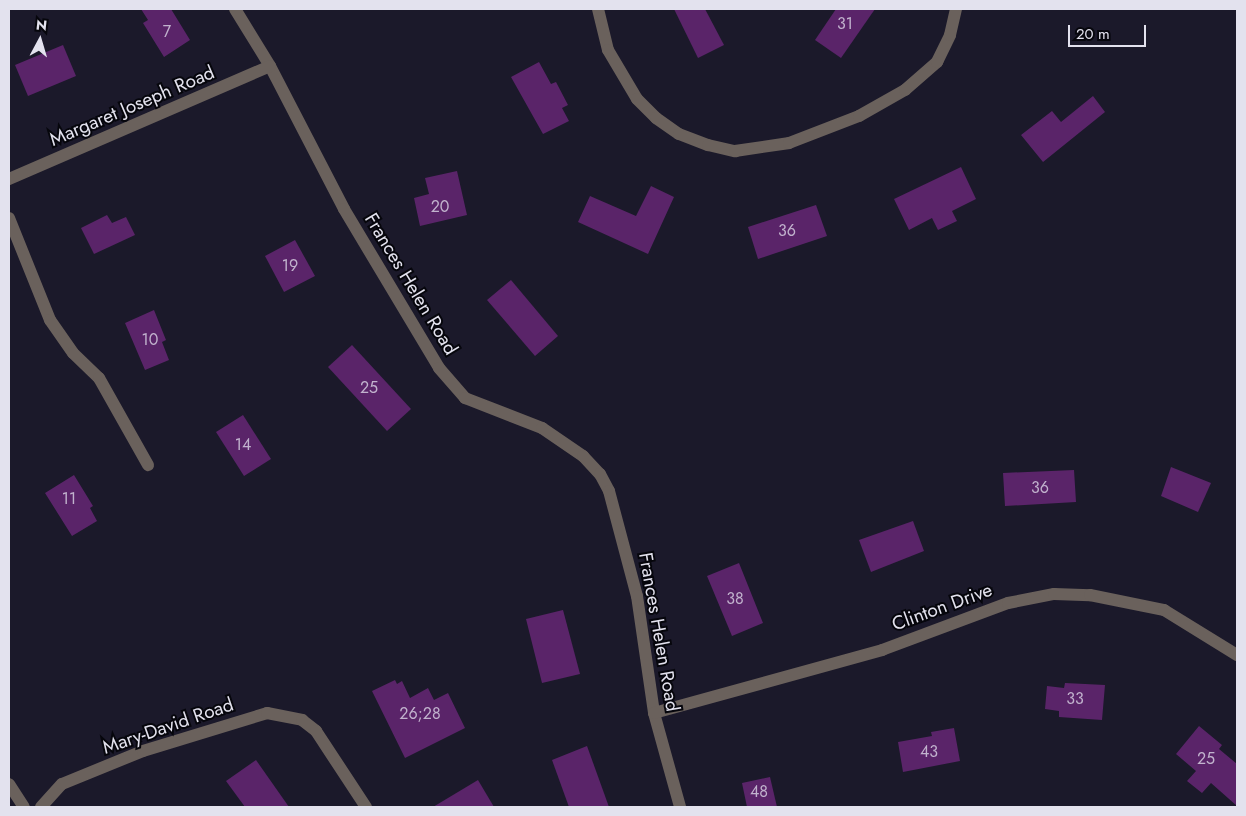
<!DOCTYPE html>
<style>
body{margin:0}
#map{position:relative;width:1246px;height:816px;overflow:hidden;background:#1b192a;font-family:Jost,sans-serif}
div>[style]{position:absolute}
.building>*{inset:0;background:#5a2469}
.minor>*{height:12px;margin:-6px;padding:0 6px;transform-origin:6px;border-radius:6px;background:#6a615c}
span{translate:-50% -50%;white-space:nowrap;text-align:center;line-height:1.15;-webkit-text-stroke:4px #06060c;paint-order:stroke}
.number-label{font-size:16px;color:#c1b2cd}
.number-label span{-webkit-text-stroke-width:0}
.street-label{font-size:19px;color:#e3e2ee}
.frame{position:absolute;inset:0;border:10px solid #e3e2ee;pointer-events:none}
.north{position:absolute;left:15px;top:15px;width:50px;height:50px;-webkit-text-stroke:4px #06060c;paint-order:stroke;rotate:6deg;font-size:14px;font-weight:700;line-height:20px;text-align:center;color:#e3e2ee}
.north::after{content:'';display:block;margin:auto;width:18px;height:22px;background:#e3e2ee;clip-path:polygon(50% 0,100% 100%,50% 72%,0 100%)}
.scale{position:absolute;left:1068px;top:25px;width:78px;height:22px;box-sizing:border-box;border:2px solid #e3e2ee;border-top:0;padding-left:6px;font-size:15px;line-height:18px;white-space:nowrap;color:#e3e2ee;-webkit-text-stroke:4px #06060c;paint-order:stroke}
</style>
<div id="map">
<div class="building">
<div style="clip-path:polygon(141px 9px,171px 9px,190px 40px,164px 57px,143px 23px,148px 20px)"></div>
<div style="clip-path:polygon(674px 9px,705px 9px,724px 45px,698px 58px)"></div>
<div style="clip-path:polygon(836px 9px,875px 9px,841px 58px,815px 40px)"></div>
<div style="clip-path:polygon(63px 45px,76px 76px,28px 96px,15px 65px)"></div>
<div style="clip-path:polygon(539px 62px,551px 84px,556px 82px,568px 105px,562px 108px,569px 121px,543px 134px,511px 77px)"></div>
<div style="clip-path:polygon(1093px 96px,1105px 112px,1043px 162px,1021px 135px,1052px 111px,1061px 122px)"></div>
<div style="clip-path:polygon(961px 167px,976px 199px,952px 211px,957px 221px,938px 230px,932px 218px,909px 230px,894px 199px)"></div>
<div style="clip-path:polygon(457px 171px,467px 215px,420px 226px,414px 198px,429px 194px,425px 178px)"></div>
<div style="clip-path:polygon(651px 186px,674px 197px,648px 254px,578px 222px,590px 196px,636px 216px)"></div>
<div style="clip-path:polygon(816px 205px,827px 236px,758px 259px,748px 227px)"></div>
<div style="clip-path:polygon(107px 215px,112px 223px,126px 217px,135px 235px,94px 254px,81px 228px)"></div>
<div style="clip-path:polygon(295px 240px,315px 276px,284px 292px,265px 256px)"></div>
<div style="clip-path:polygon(511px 280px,558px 336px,535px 356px,487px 300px)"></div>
<div style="clip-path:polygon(154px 310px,166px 340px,162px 342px,169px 360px,145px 370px,125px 323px)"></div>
<div style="clip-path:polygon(352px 345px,411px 409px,387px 431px,328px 367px)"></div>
<div style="clip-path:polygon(243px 415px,271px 459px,244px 476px,216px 432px)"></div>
<div style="clip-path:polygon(1171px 467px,1211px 483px,1198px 512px,1161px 496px)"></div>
<div style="clip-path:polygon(1074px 470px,1076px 502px,1005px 506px,1003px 473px)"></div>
<div style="clip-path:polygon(74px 475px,93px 506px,90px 508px,97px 521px,72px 536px,45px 493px)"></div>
<div style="clip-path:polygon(913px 521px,924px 551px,871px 572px,859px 540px)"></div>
<div style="clip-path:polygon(739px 563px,763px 623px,732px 636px,707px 576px)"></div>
<div style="clip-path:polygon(563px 610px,580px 674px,542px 683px,526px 619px)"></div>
<div style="clip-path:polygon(395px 680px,397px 684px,402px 681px,410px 698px,428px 688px,434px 700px,448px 693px,465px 728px,405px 758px,372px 691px)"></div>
<div style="clip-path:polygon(1065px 683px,1105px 685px,1102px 720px,1059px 717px,1059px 711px,1045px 709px,1047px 686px,1064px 688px)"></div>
<div style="clip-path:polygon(1199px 726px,1222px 745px,1219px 749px,1237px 764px,1237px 806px,1211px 783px,1202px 793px,1187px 781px,1196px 771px,1176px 754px)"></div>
<div style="clip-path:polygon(954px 728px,960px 761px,903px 772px,898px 742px,932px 736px,931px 732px)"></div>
<div style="clip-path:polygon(587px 746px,609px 807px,569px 807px,552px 760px)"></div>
<div style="clip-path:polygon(256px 760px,289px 807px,245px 807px,226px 781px)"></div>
<div style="clip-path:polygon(770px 777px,777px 807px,747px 807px,742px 783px)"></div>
<div style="clip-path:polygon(478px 780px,494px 807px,433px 807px)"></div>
</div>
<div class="minor">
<div style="left:235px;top:9px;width:67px;rotate:58.4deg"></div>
<div style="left:270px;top:66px;width:161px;rotate:62.6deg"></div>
<div style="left:344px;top:209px;width:185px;rotate:59.1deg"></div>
<div style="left:439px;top:368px;width:40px;rotate:49deg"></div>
<div style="left:465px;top:398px;width:83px;rotate:21.3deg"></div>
<div style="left:542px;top:428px;width:50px;rotate:34.3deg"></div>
<div style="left:583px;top:456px;width:25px;rotate:47deg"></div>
<div style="left:600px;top:474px;width:19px;rotate:62deg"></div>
<div style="left:609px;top:491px;width:109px;rotate:75.1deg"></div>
<div style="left:637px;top:596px;width:118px;rotate:81.7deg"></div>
<div style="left:654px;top:713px;width:98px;rotate:74.5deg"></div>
<div style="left:598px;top:9px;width:42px;rotate:76.3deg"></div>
<div style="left:608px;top:50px;width:57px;rotate:59.4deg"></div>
<div style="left:637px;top:99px;width:27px;rotate:45deg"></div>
<div style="left:656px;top:118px;width:28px;rotate:35deg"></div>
<div style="left:679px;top:134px;width:31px;rotate:21deg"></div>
<div style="left:708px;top:145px;width:28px;rotate:13deg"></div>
<div style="left:735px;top:151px;width:55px;rotate:-8.4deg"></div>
<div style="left:789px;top:143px;width:75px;rotate:-21.1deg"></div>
<div style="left:859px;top:116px;width:53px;rotate:-29.5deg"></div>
<div style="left:905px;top:90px;width:43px;rotate:-41.2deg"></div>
<div style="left:937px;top:62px;width:30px;rotate:-64deg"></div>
<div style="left:950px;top:35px;width:27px;rotate:-77deg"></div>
<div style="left:9px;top:179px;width:284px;rotate:-23.4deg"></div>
<div style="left:9px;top:218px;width:110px;rotate:68.1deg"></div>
<div style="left:50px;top:320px;width:40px;rotate:55.1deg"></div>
<div style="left:73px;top:353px;width:36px;rotate:44deg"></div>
<div style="left:99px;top:378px;width:100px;rotate:60.6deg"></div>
<div style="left:654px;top:713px;width:237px;rotate:-15.4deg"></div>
<div style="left:882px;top:650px;width:134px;rotate:-20.5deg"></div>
<div style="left:1008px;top:603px;width:47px;rotate:-11.1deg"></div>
<div style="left:1054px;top:594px;width:36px;rotate:2deg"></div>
<div style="left:1090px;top:595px;width:76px;rotate:11.5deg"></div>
<div style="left:1164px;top:610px;width:86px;rotate:31.7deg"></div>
<div style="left:9px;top:784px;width:27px;rotate:57deg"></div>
<div style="left:41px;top:807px;width:31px;rotate:-48deg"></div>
<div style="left:62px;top:784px;width:87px;rotate:-22.2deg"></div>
<div style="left:143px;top:751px;width:130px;rotate:-17deg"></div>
<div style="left:267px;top:713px;width:36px;rotate:11deg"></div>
<div style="left:302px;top:720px;width:18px;rotate:38deg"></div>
<div style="left:316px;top:731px;width:91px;rotate:56.7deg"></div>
</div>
<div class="number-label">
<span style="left:845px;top:24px">31</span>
<span style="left:167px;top:32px">7</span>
<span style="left:440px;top:207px">20</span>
<span style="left:787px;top:231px">36</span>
<span style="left:290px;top:266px">19</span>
<span style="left:150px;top:340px">10</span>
<span style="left:369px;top:388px">25</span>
<span style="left:243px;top:445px">14</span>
<span style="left:1040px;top:488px">36</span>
<span style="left:69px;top:499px">11</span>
<span style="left:735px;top:599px">38</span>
<span style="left:1075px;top:699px">33</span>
<span style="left:420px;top:714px">26;28</span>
<span style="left:929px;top:752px">43</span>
<span style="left:1206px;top:759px">25</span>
<span style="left:759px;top:792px">48</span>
</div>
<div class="street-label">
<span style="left:132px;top:106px;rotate:-23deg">Margaret Joseph Road</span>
<span style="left:411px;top:284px;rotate:59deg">Frances Helen Road</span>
<span style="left:942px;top:607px;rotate:-20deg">Clinton Drive</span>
<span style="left:659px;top:632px;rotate:80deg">Frances Helen Road</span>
<span style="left:168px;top:726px;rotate:-19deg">Mary-David Road</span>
</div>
<div class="frame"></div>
<div class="north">N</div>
<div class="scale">20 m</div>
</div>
